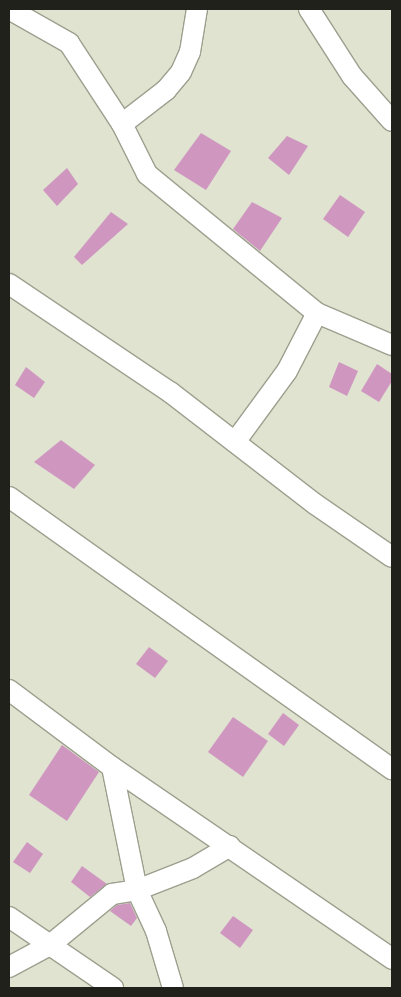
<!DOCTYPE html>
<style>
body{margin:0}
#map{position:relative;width:401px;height:997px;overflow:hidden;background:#dfe3d0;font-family:Lato,sans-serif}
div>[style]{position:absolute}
.building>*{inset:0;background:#cf97c0}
.roads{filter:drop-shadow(1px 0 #9ca08e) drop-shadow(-1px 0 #9ca08e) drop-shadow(0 1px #9ca08e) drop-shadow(0 -1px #9ca08e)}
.street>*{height:20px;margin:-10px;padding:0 10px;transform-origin:10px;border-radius:10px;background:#fff}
span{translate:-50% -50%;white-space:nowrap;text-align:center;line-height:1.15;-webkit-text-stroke:5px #fff;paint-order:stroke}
.frame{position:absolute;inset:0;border:10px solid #20211a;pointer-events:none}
</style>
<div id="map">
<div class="building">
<div style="clip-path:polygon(201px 133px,231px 151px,206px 190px,174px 170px)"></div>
<div style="clip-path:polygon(287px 136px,308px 146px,289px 175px,268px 158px)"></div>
<div style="clip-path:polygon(67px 168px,78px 184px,57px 206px,43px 190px)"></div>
<div style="clip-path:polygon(340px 195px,365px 212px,348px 237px,323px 219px)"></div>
<div style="clip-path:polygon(252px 202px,282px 218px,260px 251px,233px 229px)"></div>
<div style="clip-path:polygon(111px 212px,128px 224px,82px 265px,74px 257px)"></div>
<div style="clip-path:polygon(339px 362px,358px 371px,347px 396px,329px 387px)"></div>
<div style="clip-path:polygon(377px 364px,392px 374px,392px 381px,379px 402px,361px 391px)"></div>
<div style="clip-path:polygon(26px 367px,45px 382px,34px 398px,15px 385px)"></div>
<div style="clip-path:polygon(61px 440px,95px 465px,74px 489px,34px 462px)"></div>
<div style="clip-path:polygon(149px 647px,168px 661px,155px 678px,136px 664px)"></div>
<div style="clip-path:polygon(283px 713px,299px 725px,284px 746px,268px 734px)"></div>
<div style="clip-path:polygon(233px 717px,268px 741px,243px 777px,208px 752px)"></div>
<div style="clip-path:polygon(62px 745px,99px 772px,67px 821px,29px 795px)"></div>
<div style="clip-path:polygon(27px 842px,43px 854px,30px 873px,13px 862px)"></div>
<div style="clip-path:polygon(82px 866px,107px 884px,90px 897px,71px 882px)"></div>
<div style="clip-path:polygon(130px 903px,137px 918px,131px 926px,110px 911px,117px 905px)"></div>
<div style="clip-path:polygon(233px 916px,253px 930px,240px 948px,220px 933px)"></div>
</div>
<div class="roads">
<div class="street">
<div style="left:9px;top:9px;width:69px;rotate:29.5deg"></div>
<div style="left:69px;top:43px;width:97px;rotate:56.8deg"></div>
<div style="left:122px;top:124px;width:56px;rotate:63.4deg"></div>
<div style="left:147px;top:174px;width:220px;rotate:39.3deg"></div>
<div style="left:317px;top:313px;width:82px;rotate:23.1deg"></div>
<div style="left:309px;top:9px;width:80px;rotate:57.3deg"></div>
<div style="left:352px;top:76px;width:60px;rotate:48.4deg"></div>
<div style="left:122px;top:124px;width:56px;rotate:-37.7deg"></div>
<div style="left:166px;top:90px;width:23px;rotate:-50deg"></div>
<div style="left:181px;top:72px;width:22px;rotate:-66deg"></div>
<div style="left:190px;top:52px;width:44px;rotate:-80.8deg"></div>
<div style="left:9px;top:284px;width:194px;rotate:33.9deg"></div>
<div style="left:170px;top:392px;width:183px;rotate:37.7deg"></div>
<div style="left:315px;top:504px;width:93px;rotate:34.5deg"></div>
<div style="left:235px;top:442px;width:88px;rotate:-53.8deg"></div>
<div style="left:287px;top:371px;width:65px;rotate:-62.7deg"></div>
<div style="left:9px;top:497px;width:470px;rotate:35.4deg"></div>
<div style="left:9px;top:690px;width:129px;rotate:36.8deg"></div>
<div style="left:112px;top:767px;width:340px;rotate:34.4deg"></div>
<div style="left:112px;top:767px;width:126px;rotate:78.5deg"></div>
<div style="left:137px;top:890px;width:45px;rotate:65.1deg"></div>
<div style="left:156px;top:931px;width:59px;rotate:73.4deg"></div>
<div style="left:9px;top:917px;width:126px;rotate:34.3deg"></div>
<div style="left:9px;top:967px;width:47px;rotate:-28.2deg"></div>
<div style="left:50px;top:945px;width:80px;rotate:-39.4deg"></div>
<div style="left:112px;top:894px;width:25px;rotate:-9deg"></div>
<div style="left:137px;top:890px;width:60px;rotate:-21.4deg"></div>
<div style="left:193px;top:868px;width:43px;rotate:-30.7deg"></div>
</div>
</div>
<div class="frame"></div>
</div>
